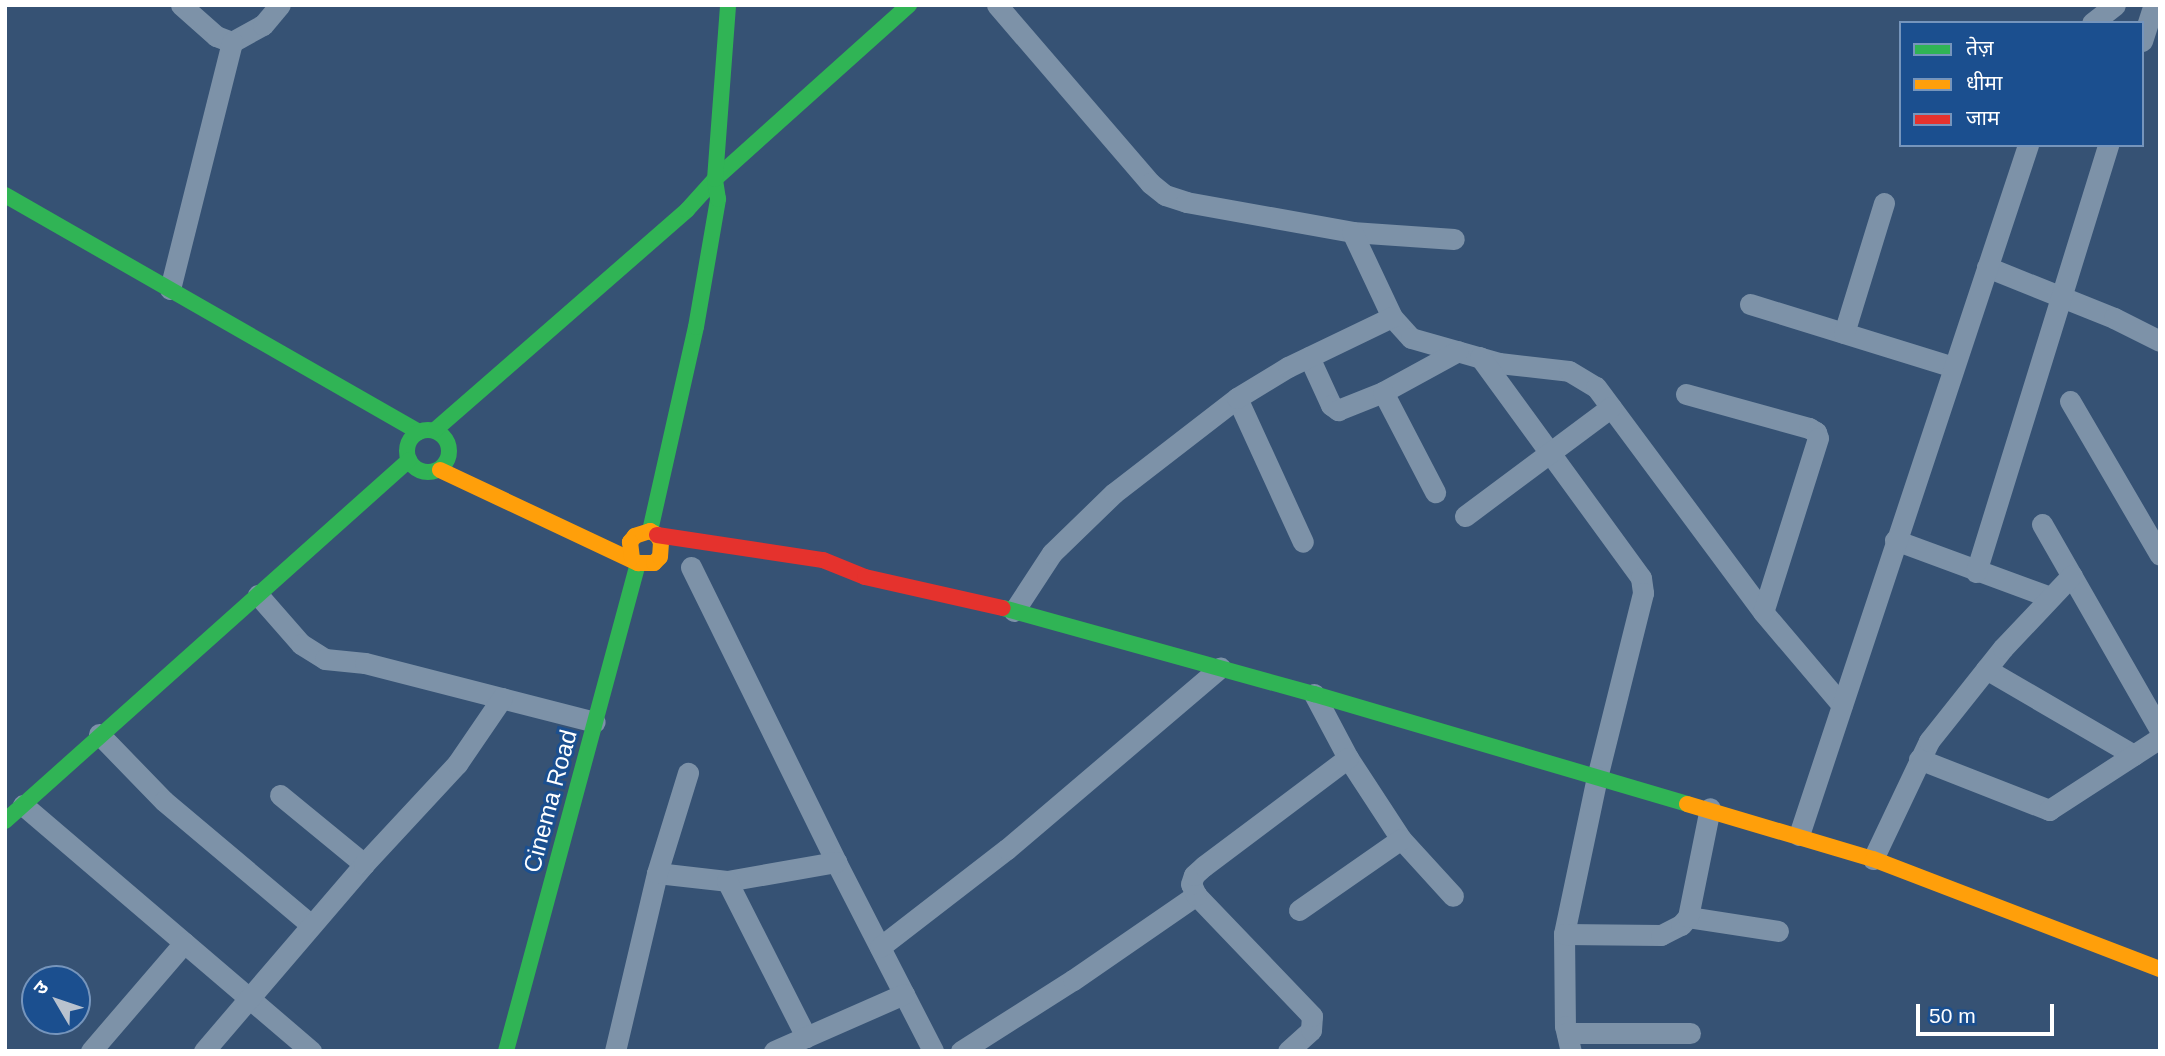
<!DOCTYPE html>
<meta charset="utf-8">
<style>
body{margin:0}
#map{position:relative;width:2165px;height:1056px;overflow:hidden;background:#365274;font-family:Helvetica,"Noto Sans Devanagari",sans-serif}
div>[style]{position:absolute}
.street>*{height:21px;margin:-10.5px;padding:0 10.5px;transform-origin:10.5px;border-radius:10.5px;background:#7d92a8}
.fast>*{height:16px;margin:-8px;padding:0 8px;transform-origin:8px;border-radius:8px;background:#30b455}
.fast>.ring{margin:-8px;padding:0;box-sizing:content-box;background:none;border:16px solid #30b455;border-radius:50%}
.slow>*{height:16px;margin:-8px;padding:0 8px;transform-origin:8px;border-radius:8px;background:#ff9f0a}
.jam>*{height:16px;margin:-8px;padding:0 8px;transform-origin:8px;border-radius:8px;background:#e5322d}
span{translate:-50% -50%;white-space:nowrap;text-align:center;line-height:1.15;-webkit-text-stroke:6px #1b4f8f;paint-order:stroke}
.street-label{font-size:24px;color:#fff}
.frame{position:absolute;inset:0;border:7px solid #fff;pointer-events:none}
.legend{position:absolute;left:1899px;top:21px;width:245px;height:126px;box-sizing:border-box;background:#1b4f8f;border:2px solid #7695bc;margin:0;padding:9px 12px;list-style:none;font-size:21px;color:#fff}
.legend li{display:flex;align-items:center;gap:14px;height:35px}
.legend b{width:35px;border:2px solid #7695bc}
.north{position:absolute;left:21px;top:965px;width:70px;height:70px;box-sizing:border-box;background:#1b4f8f;border:2px solid #7695bc;border-radius:50%;rotate:309deg;font-size:19px;font-weight:700;line-height:28px;text-align:center;color:#fff}
.north::after{content:'';display:block;margin:auto;width:24px;height:32px;background:#b9c2ce;clip-path:polygon(50% 0,100% 100%,50% 72%,0 100%)}
.scale{position:absolute;left:1916px;top:1004px;width:138px;height:32px;box-sizing:border-box;border:4px solid #fff;border-top:0;padding-left:9px;font-size:21px;line-height:24px;white-space:nowrap;color:#fff;-webkit-text-stroke:5px #1b4f8f;paint-order:stroke}
</style>
<div id="map">
<div class="street">
<div style="left:181px;top:5px;width:47px;rotate:41.5deg"></div>
<div style="left:216px;top:36px;width:17px;rotate:21deg"></div>
<div style="left:232px;top:42px;width:35px;rotate:-29deg"></div>
<div style="left:263px;top:25px;width:26px;rotate:-50deg"></div>
<div style="left:997px;top:5px;width:235px;rotate:49.3deg"></div>
<div style="left:1150px;top:183px;width:19px;rotate:39deg"></div>
<div style="left:1165px;top:195px;width:22px;rotate:18deg"></div>
<div style="left:1186px;top:202px;width:169px;rotate:10.2deg"></div>
<div style="left:1352px;top:232px;width:102px;rotate:3.9deg"></div>
<div style="left:2092px;top:23px;width:29px;rotate:-38deg"></div>
<div style="left:2142px;top:41px;width:38px;rotate:-72deg"></div>
<div style="left:1352px;top:232px;width:94px;rotate:64.8deg"></div>
<div style="left:1392px;top:317px;width:28px;rotate:48deg"></div>
<div style="left:1411px;top:338px;width:91px;rotate:15.9deg"></div>
<div style="left:1499px;top:363px;width:70px;rotate:6.5deg"></div>
<div style="left:1569px;top:371px;width:31px;rotate:31deg"></div>
<div style="left:1596px;top:387px;width:280px;rotate:53.4deg"></div>
<div style="left:1763px;top:612px;width:122px;rotate:49.7deg"></div>
<div style="left:1987px;top:267px;width:137px;rotate:21.9deg"></div>
<div style="left:2114px;top:318px;width:51px;rotate:26.6deg"></div>
<div style="left:170px;top:289px;width:255px;rotate:-75.9deg"></div>
<div style="left:1750px;top:304px;width:213px;rotate:17.2deg"></div>
<div style="left:1844px;top:333px;width:136px;rotate:-72.9deg"></div>
<div style="left:1309px;top:357px;width:53px;rotate:65.4deg"></div>
<div style="left:1331px;top:405px;width:9px;rotate:36deg"></div>
<div style="left:1338px;top:410px;width:48px;rotate:-21.8deg"></div>
<div style="left:1383px;top:392px;width:85px;rotate:-28.7deg"></div>
<div style="left:1480px;top:357px;width:273px;rotate:53.9deg"></div>
<div style="left:1641px;top:578px;width:15px;rotate:82deg"></div>
<div style="left:1643px;top:593px;width:190px;rotate:104deg"></div>
<div style="left:1597px;top:777px;width:160px;rotate:101.9deg"></div>
<div style="left:1564px;top:934px;width:92px;rotate:89.4deg"></div>
<div style="left:1565px;top:1026px;width:26px;rotate:77deg"></div>
<div style="left:1383px;top:392px;width:113px;rotate:62.5deg"></div>
<div style="left:1686px;top:394px;width:128px;rotate:15.5deg"></div>
<div style="left:1809px;top:428px;width:8px;rotate:30deg"></div>
<div style="left:1816px;top:432px;width:6px;rotate:72deg"></div>
<div style="left:1818px;top:438px;width:182px;rotate:107.5deg"></div>
<div style="left:1237px;top:398px;width:158px;rotate:65.4deg"></div>
<div style="left:2070px;top:401px;width:178px;rotate:59.7deg"></div>
<div style="left:1465px;top:516px;width:182px;rotate:-36.7deg"></div>
<div style="left:2042px;top:524px;width:237px;rotate:60.2deg"></div>
<div style="left:1895px;top:540px;width:165px;rotate:20.2deg"></div>
<div style="left:691px;top:567px;width:329px;rotate:63.8deg"></div>
<div style="left:836px;top:862px;width:212px;rotate:62.8deg"></div>
<div style="left:1976px;top:572px;width:447px;rotate:-72.8deg"></div>
<div style="left:258px;top:595px;width:65px;rotate:48.7deg"></div>
<div style="left:301px;top:644px;width:28px;rotate:32deg"></div>
<div style="left:325px;top:659px;width:40px;rotate:5.7deg"></div>
<div style="left:365px;top:663px;width:237px;rotate:14.4deg"></div>
<div style="left:1014px;top:611px;width:69px;rotate:-56.8deg"></div>
<div style="left:1052px;top:553px;width:86px;rotate:-44.1deg"></div>
<div style="left:1114px;top:493px;width:155px;rotate:-37.7deg"></div>
<div style="left:1237px;top:398px;width:60px;rotate:-31.3deg"></div>
<div style="left:1288px;top:367px;width:115px;rotate:-25.7deg"></div>
<div style="left:1986px;top:669px;width:171px;rotate:30.2deg"></div>
<div style="left:1314px;top:694px;width:72px;rotate:62deg"></div>
<div style="left:1348px;top:758px;width:97px;rotate:56.8deg"></div>
<div style="left:1401px;top:839px;width:77px;rotate:47.6deg"></div>
<div style="left:99px;top:734px;width:93px;rotate:45.9deg"></div>
<div style="left:164px;top:801px;width:192px;rotate:40.1deg"></div>
<div style="left:1919px;top:759px;width:140px;rotate:21.4deg"></div>
<div style="left:2049px;top:810px;width:132px;rotate:-33deg"></div>
<div style="left:280px;top:795px;width:109px;rotate:39.4deg"></div>
<div style="left:23px;top:805px;width:379px;rotate:40.5deg"></div>
<div style="left:1799px;top:835px;width:727px;rotate:-71.64deg"></div>
<div style="left:1873px;top:859px;width:131px;rotate:-64.6deg"></div>
<div style="left:1929px;top:741px;width:119px;rotate:-51.5deg"></div>
<div style="left:2003px;top:648px;width:100px;rotate:-46.6deg"></div>
<div style="left:657px;top:873px;width:70px;rotate:6.5deg"></div>
<div style="left:727px;top:881px;width:111px;rotate:-9.9deg"></div>
<div style="left:727px;top:881px;width:175px;rotate:63.1deg"></div>
<div style="left:1299px;top:910px;width:124px;rotate:-34.8deg"></div>
<div style="left:1688px;top:917px;width:91px;rotate:8.8deg"></div>
<div style="left:1564px;top:934px;width:97px;rotate:0.6deg"></div>
<div style="left:1661px;top:935px;width:22px;rotate:-27deg"></div>
<div style="left:1681px;top:925px;width:11px;rotate:-49deg"></div>
<div style="left:1688px;top:917px;width:111px;rotate:-78.6deg"></div>
<div style="left:880px;top:947px;width:160px;rotate:-37.7deg"></div>
<div style="left:1007px;top:849px;width:280px;rotate:-40.4deg"></div>
<div style="left:1567px;top:1033px;width:123px"></div>
<div style="left:91px;top:1051px;width:143px;rotate:-49.3deg"></div>
<div style="left:204px;top:1051px;width:246px;rotate:-49.4deg"></div>
<div style="left:364px;top:864px;width:137px;rotate:-47.1deg"></div>
<div style="left:457px;top:764px;width:80px;rotate:-55.7deg"></div>
<div style="left:615px;top:1051px;width:183px;rotate:-76.7deg"></div>
<div style="left:657px;top:873px;width:105px;rotate:-72.8deg"></div>
<div style="left:774px;top:1051px;width:142px;rotate:-23.7deg"></div>
<div style="left:961px;top:1051px;width:133px;rotate:-32.4deg"></div>
<div style="left:1073px;top:980px;width:150px;rotate:-34.6deg"></div>
<div style="left:1288px;top:1051px;width:31px;rotate:-42deg"></div>
<div style="left:1311px;top:1030px;width:14px;rotate:-86deg"></div>
<div style="left:1312px;top:1016px;width:168px;rotate:-133.8deg"></div>
<div style="left:1196px;top:895px;width:12px;rotate:-114deg"></div>
<div style="left:1191px;top:884px;width:9px;rotate:-72deg"></div>
<div style="left:1194px;top:875px;width:13px;rotate:-42deg"></div>
<div style="left:1204px;top:866px;width:180px;rotate:-36.9deg"></div>
</div>
<div class="fast">
<div style="left:5px;top:195px;width:477px;rotate:29.8deg"></div>
<div class="ring" style="left:407px;top:430px;width:26px;height:26px"></div>
<div style="left:435px;top:430px;width:335px;rotate:-41.1deg"></div>
<div style="left:687px;top:210px;width:42px;rotate:-47.9deg"></div>
<div style="left:715px;top:179px;width:261px;rotate:-41.9deg"></div>
<div style="left:650px;top:531px;width:209px;rotate:-77.3deg"></div>
<div style="left:696px;top:327px;width:130px;rotate:-80.2deg"></div>
<div style="left:718px;top:199px;width:20px;rotate:-99deg"></div>
<div style="left:715px;top:179px;width:174px;rotate:-85.7deg"></div>
<div style="left:1003px;top:608px;width:323px;rotate:15.5deg"></div>
<div style="left:1314px;top:694px;width:389px;rotate:16.4deg"></div>
<div style="left:5px;top:821px;width:542px;rotate:-41.78deg"></div>
<div style="left:506px;top:1051px;width:506px;rotate:-74.86deg"></div>
</div>
<div class="slow">
<div style="left:440px;top:470px;width:219px;rotate:25.2deg"></div>
<div style="left:638px;top:563px;width:16px"></div>
<div style="left:654px;top:563px;width:8px;rotate:-45deg"></div>
<div style="left:660px;top:557px;width:15px;rotate:-86deg"></div>
<div style="left:661px;top:542px;width:8px;rotate:-120deg"></div>
<div style="left:657px;top:535px;width:8px;rotate:-150deg"></div>
<div style="left:650px;top:531px;width:16px;rotate:162deg"></div>
<div style="left:635px;top:536px;width:8px;rotate:130deg"></div>
<div style="left:630px;top:542px;width:16px;rotate:83deg"></div>
<div style="left:1687px;top:804px;width:194px;rotate:16.5deg"></div>
<div style="left:1873px;top:859px;width:307px;rotate:21deg"></div>
</div>
<div class="jam">
<div style="left:657px;top:535px;width:168px;rotate:8.6deg"></div>
<div style="left:823px;top:560px;width:45px;rotate:22deg"></div>
<div style="left:865px;top:577px;width:141px;rotate:12.7deg"></div>
</div>
<div class="street-label">
<span style="left:550px;top:801px;rotate:-75deg">Cinema Road</span>
</div>
<div class="frame"></div>
<ul class="legend">
<li><b style="height:9px;background:#30b455"></b>तेज़</li>
<li><b style="height:9px;background:#ff9f0a"></b>धीमा</li>
<li><b style="height:9px;background:#e5322d"></b>जाम</li>
</ul>
<div class="north">उ</div>
<div class="scale">50 m</div>
</div>
